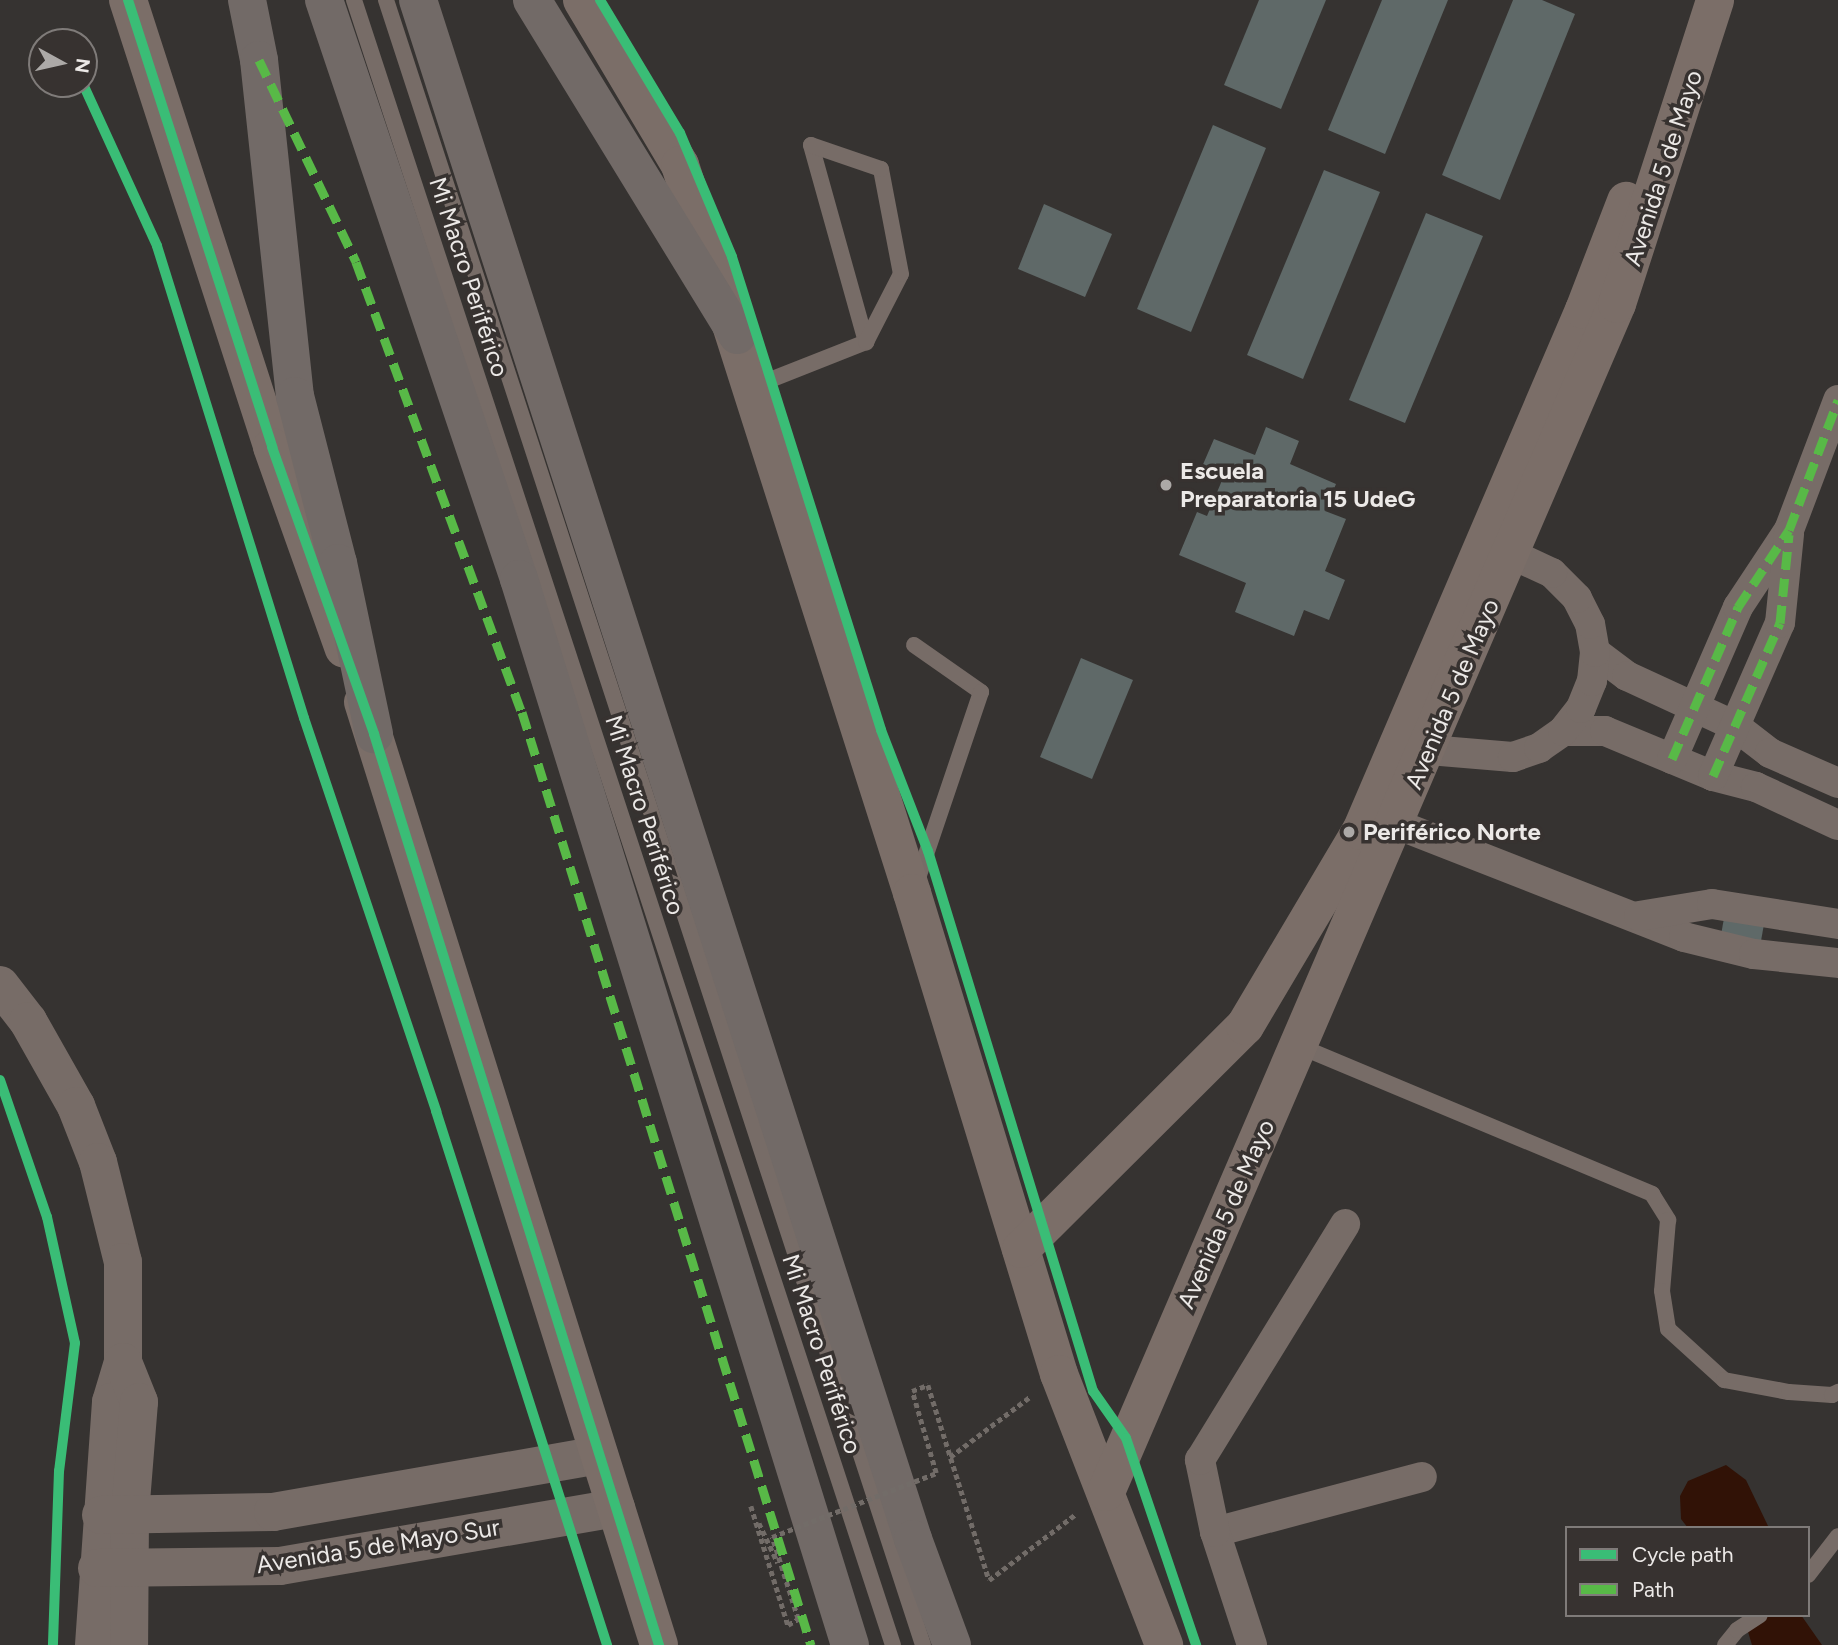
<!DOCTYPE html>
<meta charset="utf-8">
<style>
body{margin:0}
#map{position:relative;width:1838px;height:1645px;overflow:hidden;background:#363331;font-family:Figtree,sans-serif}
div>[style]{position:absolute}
.water>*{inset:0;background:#311206}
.building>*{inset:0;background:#5f6968}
.path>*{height:4.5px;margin-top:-2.25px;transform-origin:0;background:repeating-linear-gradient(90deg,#726c68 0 5px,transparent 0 8.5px)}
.service>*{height:16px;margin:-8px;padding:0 8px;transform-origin:8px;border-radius:8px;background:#776c67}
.minor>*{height:30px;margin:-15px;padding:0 15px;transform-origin:15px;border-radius:15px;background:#776c67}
.tertiary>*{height:38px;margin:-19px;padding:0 19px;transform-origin:19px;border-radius:19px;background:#776c67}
.secondary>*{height:38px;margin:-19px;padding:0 19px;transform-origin:19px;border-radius:19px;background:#7b6e68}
.motorway>*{height:38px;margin:-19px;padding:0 19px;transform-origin:19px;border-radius:19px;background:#726a67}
.path-bridge>*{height:4.5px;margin-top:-2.25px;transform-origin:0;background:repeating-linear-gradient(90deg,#726c68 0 5px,transparent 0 8.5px)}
.quiet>*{height:9px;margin-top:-4.5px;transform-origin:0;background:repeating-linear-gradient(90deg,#58b947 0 18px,transparent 0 27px)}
.cycleway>*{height:10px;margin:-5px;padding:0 5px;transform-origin:5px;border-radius:5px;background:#3abd76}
.dots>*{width:19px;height:19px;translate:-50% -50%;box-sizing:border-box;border:4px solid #373230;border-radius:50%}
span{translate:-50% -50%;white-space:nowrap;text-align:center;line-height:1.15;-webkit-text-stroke:7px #373230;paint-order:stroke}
.street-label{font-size:24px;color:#ece9e7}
.poi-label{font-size:24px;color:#ece9e7;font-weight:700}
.left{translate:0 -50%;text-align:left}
.legend{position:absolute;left:1565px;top:1526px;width:245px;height:91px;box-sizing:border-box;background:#373230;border:2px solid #7f7b79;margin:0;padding:9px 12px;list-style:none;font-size:21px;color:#ece9e7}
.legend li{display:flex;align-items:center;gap:14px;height:35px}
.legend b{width:35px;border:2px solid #7f7b79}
.north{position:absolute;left:28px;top:28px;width:70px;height:70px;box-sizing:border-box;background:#373230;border:2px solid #7f7b79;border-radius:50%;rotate:98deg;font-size:19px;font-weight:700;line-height:28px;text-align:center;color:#ece9e7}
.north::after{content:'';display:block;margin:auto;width:24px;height:32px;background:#aca9a7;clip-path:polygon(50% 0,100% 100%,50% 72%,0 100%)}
</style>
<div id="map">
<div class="water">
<div style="clip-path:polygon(1726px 1465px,1746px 1480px,1769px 1528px,1688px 1528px,1681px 1519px,1680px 1496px,1688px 1481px)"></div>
<div style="clip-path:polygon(1743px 1615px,1801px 1615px,1822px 1645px,1752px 1645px)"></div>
</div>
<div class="building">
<div style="clip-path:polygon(1259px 0,1326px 0,1281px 109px,1224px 85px)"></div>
<div style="clip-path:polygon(1382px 0,1448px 0,1385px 154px,1328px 130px)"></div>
<div style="clip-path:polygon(1513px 0,1542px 0,1575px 14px,1500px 200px,1442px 175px)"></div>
<div style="clip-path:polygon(1213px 125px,1266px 148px,1191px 332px,1137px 309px)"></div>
<div style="clip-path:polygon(1324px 170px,1380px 192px,1303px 379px,1247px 355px)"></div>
<div style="clip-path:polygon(1044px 204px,1112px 234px,1085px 297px,1018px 269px)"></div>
<div style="clip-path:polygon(1426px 213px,1483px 236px,1405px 423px,1349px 400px)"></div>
<div style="clip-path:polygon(1266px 427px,1299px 441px,1290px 464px,1336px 484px,1325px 511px,1346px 519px,1325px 571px,1345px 580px,1329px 620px,1304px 610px,1294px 636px,1235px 612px,1246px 583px,1179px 555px,1197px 512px,1207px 516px,1223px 478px,1201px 469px,1214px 439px,1255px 455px)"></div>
<div style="clip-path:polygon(1081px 658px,1133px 680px,1092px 779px,1040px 757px)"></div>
<div style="clip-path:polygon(1724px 918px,1764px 924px,1761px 941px,1721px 935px)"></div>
</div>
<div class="path">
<div style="left:950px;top:1457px;width:101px;rotate:-37deg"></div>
<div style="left:936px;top:1473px;width:85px;rotate:-106.3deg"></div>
<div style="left:912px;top:1391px;width:17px;rotate:-21deg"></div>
<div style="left:928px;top:1385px;width:204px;rotate:72.6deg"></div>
<div style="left:989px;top:1580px;width:109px;rotate:-37.2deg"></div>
<div style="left:751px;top:1506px;width:125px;rotate:72.7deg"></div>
<div style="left:788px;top:1625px;width:12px;rotate:-31deg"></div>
<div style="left:798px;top:1619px;width:86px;rotate:-107.6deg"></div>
<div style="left:759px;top:1523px;width:44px;rotate:64.6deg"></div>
</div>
<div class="service">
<div style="left:354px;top:0;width:1731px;rotate:71.86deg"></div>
<div style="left:386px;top:0;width:1730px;rotate:71.92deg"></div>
<div style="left:811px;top:145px;width:205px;rotate:74.4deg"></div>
<div style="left:752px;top:387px;width:123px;rotate:-21.5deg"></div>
<div style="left:866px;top:342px;width:76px;rotate:-62.8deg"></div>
<div style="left:901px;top:274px;width:107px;rotate:-100.8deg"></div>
<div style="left:881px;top:169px;width:74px;rotate:-161.1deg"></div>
<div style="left:914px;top:645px;width:82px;rotate:35deg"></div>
<div style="left:981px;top:692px;width:203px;rotate:108.7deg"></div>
<div style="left:1299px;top:1046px;width:383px;rotate:22.7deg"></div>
<div style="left:1652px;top:1194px;width:31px;rotate:58deg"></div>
<div style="left:1668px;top:1220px;width:71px;rotate:94.8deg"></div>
<div style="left:1662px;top:1291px;width:38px;rotate:81deg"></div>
<div style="left:1668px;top:1329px;width:76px;rotate:42.3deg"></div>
<div style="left:1724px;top:1380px;width:66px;rotate:10.5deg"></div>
<div style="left:1789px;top:1392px;width:43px;rotate:4deg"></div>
<div style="left:1832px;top:1395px;width:7px;rotate:-27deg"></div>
<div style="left:1808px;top:1575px;width:49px;rotate:-52.4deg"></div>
<div style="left:1725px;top:1645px;width:19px;rotate:-51deg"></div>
<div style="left:1737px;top:1630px;width:27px;rotate:-33deg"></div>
</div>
<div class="minor">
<div style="left:1595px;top:652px;width:40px;rotate:37deg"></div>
<div style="left:1627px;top:676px;width:119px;rotate:24.8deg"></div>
<div style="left:1735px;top:726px;width:44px;rotate:37.6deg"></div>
<div style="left:1770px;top:753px;width:74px;rotate:23.8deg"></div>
<div style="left:1563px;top:731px;width:42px"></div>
<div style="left:1605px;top:731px;width:117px;rotate:22.6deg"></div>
<div style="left:1713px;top:776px;width:44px;rotate:14.3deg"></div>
<div style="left:1756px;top:787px;width:90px;rotate:24.9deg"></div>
<div style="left:1429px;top:750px;width:84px;rotate:4.8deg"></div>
<div style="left:1513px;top:757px;width:28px;rotate:-19deg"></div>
<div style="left:1539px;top:748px;width:29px;rotate:-35deg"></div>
<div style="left:1563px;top:731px;width:29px;rotate:-52deg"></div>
<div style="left:1581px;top:708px;width:29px;rotate:-68deg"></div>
<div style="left:1592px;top:681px;width:29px;rotate:-84deg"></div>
<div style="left:1595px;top:652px;width:28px;rotate:-100deg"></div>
<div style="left:1590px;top:624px;width:29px;rotate:-117deg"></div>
<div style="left:1577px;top:598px;width:35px;rotate:-135deg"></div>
<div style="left:1552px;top:573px;width:45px;rotate:-155.1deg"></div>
<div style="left:1672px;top:759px;width:166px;rotate:-66.5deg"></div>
<div style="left:1738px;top:607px;width:92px;rotate:-56.5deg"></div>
<div style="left:1789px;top:530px;width:139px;rotate:-69.3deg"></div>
<div style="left:1713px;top:776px;width:167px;rotate:-66.4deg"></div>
<div style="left:1780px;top:623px;width:89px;rotate:-84.2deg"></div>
<div style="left:1396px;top:824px;width:309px;rotate:21.4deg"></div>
<div style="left:1684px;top:937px;width:72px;rotate:13.7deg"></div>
<div style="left:1754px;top:954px;width:84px;rotate:6.1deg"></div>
<div style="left:1639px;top:916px;width:74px;rotate:-9.3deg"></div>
<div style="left:1712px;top:904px;width:128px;rotate:9deg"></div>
<div style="left:1215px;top:1532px;width:214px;rotate:-14.9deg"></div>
<div style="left:1252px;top:1645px;width:119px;rotate:-108.1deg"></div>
<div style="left:1215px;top:1532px;width:74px;rotate:-101.8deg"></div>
<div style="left:1200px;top:1460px;width:277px;rotate:-58.4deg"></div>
</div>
<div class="tertiary">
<div style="left:0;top:985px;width:46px;rotate:52.1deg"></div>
<div style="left:28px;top:1021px;width:98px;rotate:60.5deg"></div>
<div style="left:76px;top:1106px;width:60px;rotate:68.6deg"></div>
<div style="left:98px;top:1162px;width:103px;rotate:76deg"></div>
<div style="left:123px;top:1262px;width:100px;rotate:90deg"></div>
<div style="left:123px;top:1362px;width:42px;rotate:106.7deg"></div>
<div style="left:111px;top:1402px;width:244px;rotate:94deg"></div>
<div style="left:123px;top:1362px;width:43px;rotate:68.2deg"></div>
<div style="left:139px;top:1402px;width:113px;rotate:94.6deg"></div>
<div style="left:130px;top:1515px;width:130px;rotate:90.4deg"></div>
<div style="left:101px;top:1515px;width:172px;rotate:-1deg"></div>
<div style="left:273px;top:1512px;width:331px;rotate:-9.9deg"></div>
<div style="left:97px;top:1568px;width:183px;rotate:-0.6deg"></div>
<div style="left:280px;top:1566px;width:341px;rotate:-9.8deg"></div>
</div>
<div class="secondary">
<div style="left:128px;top:0;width:470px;rotate:72.1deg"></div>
<div style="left:272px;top:447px;width:214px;rotate:70.4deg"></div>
<div style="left:582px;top:0;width:192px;rotate:59.3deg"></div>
<div style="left:680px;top:165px;width:764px;rotate:72.32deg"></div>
<div style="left:912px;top:893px;width:503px;rotate:73.01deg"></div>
<div style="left:1059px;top:1374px;width:291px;rotate:68.8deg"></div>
<div style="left:363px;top:702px;width:988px;rotate:72.57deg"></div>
<div style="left:1021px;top:1249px;width:316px;rotate:-44.9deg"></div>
<div style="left:1245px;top:1026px;width:227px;rotate:-59.3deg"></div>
<div style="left:1361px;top:831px;width:567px;rotate:-66.83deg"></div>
<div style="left:1584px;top:310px;width:117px;rotate:-68.9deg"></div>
<div style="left:1106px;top:1492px;width:1293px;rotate:-66.73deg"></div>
<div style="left:1617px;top:304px;width:319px;rotate:-72.1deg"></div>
</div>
<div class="motorway">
<div style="left:247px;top:0;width:61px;rotate:78.7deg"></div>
<div style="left:259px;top:60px;width:338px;rotate:83.9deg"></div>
<div style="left:295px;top:396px;width:172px;rotate:75.6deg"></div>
<div style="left:338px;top:563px;width:175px;rotate:78.1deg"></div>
<div style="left:324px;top:0;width:611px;rotate:71.39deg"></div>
<div style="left:519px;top:579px;width:1116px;rotate:72.75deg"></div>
<div style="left:418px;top:0;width:1617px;rotate:72.17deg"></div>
<div style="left:913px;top:1539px;width:113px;rotate:69.8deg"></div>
<div style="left:532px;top:0;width:393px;rotate:58.5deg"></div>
</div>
<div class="path-bridge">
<div style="left:772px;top:1537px;width:176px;rotate:-21.3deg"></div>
</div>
<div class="quiet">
<div style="left:259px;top:60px;width:224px;rotate:64.3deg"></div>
<div style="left:356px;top:262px;width:480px;rotate:69.8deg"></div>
<div style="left:522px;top:712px;width:977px;rotate:72.79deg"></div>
<div style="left:1672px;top:759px;width:166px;rotate:-66.5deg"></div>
<div style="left:1738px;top:607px;width:92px;rotate:-56.5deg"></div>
<div style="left:1789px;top:530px;width:139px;rotate:-69.3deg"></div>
<div style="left:1713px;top:776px;width:167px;rotate:-66.4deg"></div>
<div style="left:1780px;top:623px;width:89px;rotate:-84.2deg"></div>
</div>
<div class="cycleway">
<div style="left:128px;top:0;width:470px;rotate:72.1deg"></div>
<div style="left:272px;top:447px;width:305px;rotate:70.4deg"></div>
<div style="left:374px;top:734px;width:955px;rotate:72.63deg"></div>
<div style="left:600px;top:0;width:155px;rotate:59deg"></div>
<div style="left:680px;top:133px;width:134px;rotate:67.2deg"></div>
<div style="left:732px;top:257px;width:496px;rotate:72.5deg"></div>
<div style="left:881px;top:730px;width:130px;rotate:68.8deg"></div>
<div style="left:928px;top:851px;width:565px;rotate:73.01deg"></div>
<div style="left:1093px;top:1391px;width:57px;rotate:54.9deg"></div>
<div style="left:1126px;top:1438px;width:219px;rotate:71.3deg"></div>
<div style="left:83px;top:84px;width:178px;rotate:65.4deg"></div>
<div style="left:157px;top:246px;width:494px;rotate:72.7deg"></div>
<div style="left:304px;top:718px;width:415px;rotate:71.4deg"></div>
<div style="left:436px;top:1111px;width:561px;rotate:72.24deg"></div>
<div style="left:0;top:1080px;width:145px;rotate:71.1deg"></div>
<div style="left:47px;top:1217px;width:129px;rotate:77.5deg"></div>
<div style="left:75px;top:1343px;width:129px;rotate:97.1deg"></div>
<div style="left:59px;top:1471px;width:174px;rotate:92deg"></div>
</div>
<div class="dots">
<div style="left:1166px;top:485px;background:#aca9a7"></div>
<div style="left:1349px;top:832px;background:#aca9a7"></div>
</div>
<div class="street-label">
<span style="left:1663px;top:168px;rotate:-72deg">Avenida 5 de Mayo</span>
<span style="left:469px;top:277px;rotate:72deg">Mi Macro Periférico</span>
<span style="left:1452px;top:694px;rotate:-67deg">Avenida 5 de Mayo</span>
<span style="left:645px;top:815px;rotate:72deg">Mi Macro Periférico</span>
<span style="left:1226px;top:1214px;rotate:-66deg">Avenida 5 de Mayo</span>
<span style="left:822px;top:1354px;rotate:72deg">Mi Macro Periférico</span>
<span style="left:378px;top:1546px;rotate:-9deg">Avenida 5 de Mayo Sur</span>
</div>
<div class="poi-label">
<span class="left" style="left:1180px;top:485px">Escuela<br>Preparatoria 15 UdeG</span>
<span class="left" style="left:1363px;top:832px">Periférico Norte</span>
</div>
<ul class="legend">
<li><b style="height:9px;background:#3abd76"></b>Cycle path</li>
<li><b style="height:9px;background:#58b947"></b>Path</li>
</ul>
<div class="north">N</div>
</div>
